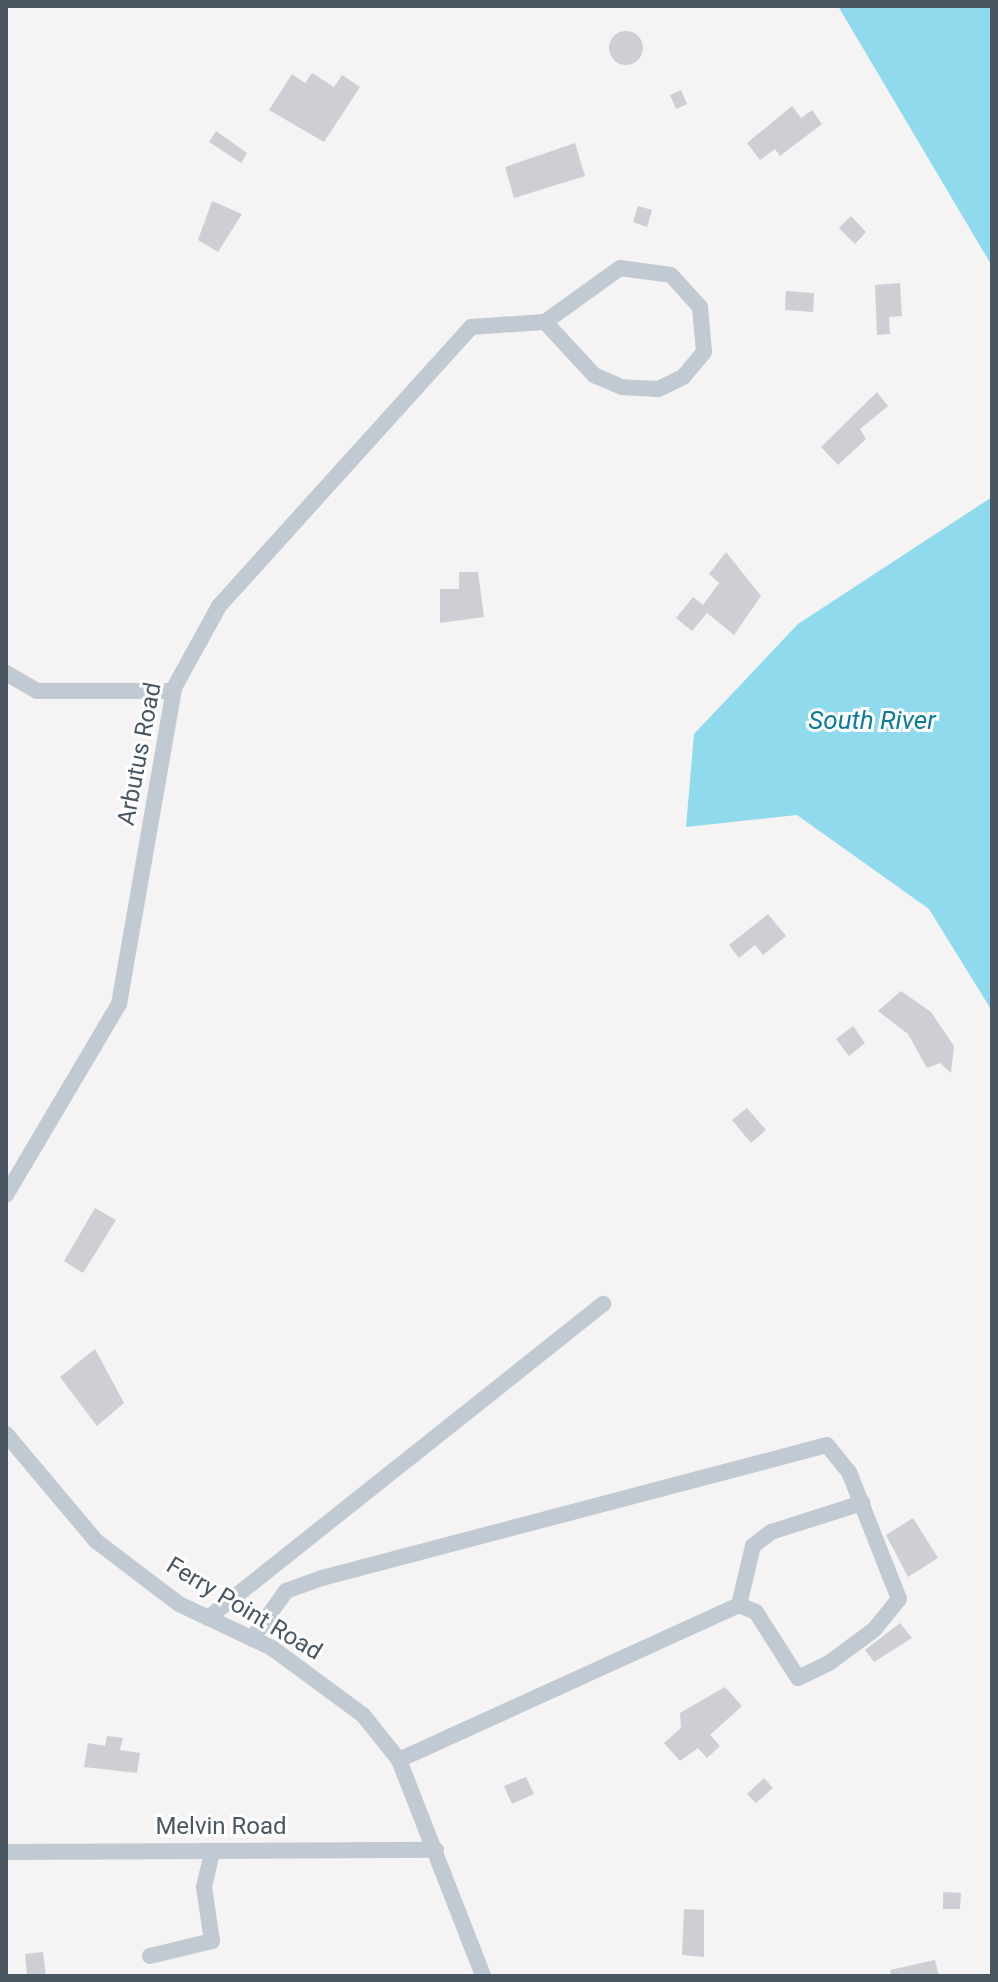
<!DOCTYPE html>
<style>
body{margin:0}
#map{position:relative;width:998px;height:1982px;overflow:hidden;background:#f5f3f3;font-family:Roboto,sans-serif}
div>[style]{position:absolute}
.water>*{inset:0;background:#90daee}
.building>*{inset:0;background:#cdcfd5}
.round{border-radius:50%}
.minor>*{height:16px;margin:-8px;padding:0 8px;transform-origin:8px;border-radius:8px;background:#c1cad2}
span{translate:-50% -50%;white-space:nowrap;text-align:center;line-height:1.15;-webkit-text-stroke:6px #fff;paint-order:stroke}
.street-label{font-size:24px;color:#4a5661}
.water-label{font-size:26px;color:#0c7c9b;font-style:italic}
.frame{position:absolute;inset:0;border:8px solid #4a5661;pointer-events:none}
</style>
<div id="map">
<div class="water">
<div style="clip-path:polygon(838px 6px,992px 6px,992px 266px)"></div>
<div style="clip-path:polygon(992px 497px,992px 1011px,929px 909px,797px 815px,686px 827px,694px 734px,798px 624px)"></div>
</div>
<div class="building">
<div class="round" style="left:609px;top:31px;width:34px;height:34px"></div>
<div style="clip-path:polygon(312px 73px,334px 87px,342px 75px,360px 87px,324px 142px,269px 110px,292px 74px,305px 83px)"></div>
<div style="clip-path:polygon(681px 90px,687px 104px,676px 109px,670px 95px)"></div>
<div style="clip-path:polygon(792px 106px,801px 118px,812px 110px,822px 124px,780px 156px,775px 149px,760px 160px,747px 143px)"></div>
<div style="clip-path:polygon(216px 131px,247px 153px,241px 163px,209px 142px)"></div>
<div style="clip-path:polygon(575px 143px,585px 176px,514px 198px,505px 167px)"></div>
<div style="clip-path:polygon(212px 201px,242px 214px,218px 252px,198px 240px)"></div>
<div style="clip-path:polygon(638px 206px,652px 210px,647px 227px,633px 222px)"></div>
<div style="clip-path:polygon(851px 216px,866px 232px,855px 244px,839px 228px)"></div>
<div style="clip-path:polygon(900px 283px,902px 316px,889px 317px,890px 334px,877px 335px,875px 285px)"></div>
<div style="clip-path:polygon(786px 291px,814px 293px,813px 312px,785px 310px)"></div>
<div style="clip-path:polygon(877px 392px,888px 406px,860px 429px,866px 439px,838px 465px,821px 447px)"></div>
<div style="clip-path:polygon(726px 552px,761px 596px,734px 635px,707px 613px,692px 631px,676px 618px,693px 597px,703px 605px,719px 583px,709px 574px)"></div>
<div style="clip-path:polygon(459px 572px,478px 572px,484px 617px,440px 623px,440px 589px,459px 589px)"></div>
<div style="clip-path:polygon(768px 914px,786px 936px,763px 955px,755px 945px,739px 958px,729px 945px)"></div>
<div style="clip-path:polygon(901px 991px,931px 1012px,954px 1046px,951px 1073px,940px 1063px,927px 1068px,908px 1034px,878px 1011px)"></div>
<div style="clip-path:polygon(853px 1026px,865px 1043px,849px 1056px,836px 1039px)"></div>
<div style="clip-path:polygon(747px 1108px,766px 1130px,751px 1143px,732px 1120px)"></div>
<div style="clip-path:polygon(95px 1208px,116px 1220px,83px 1273px,64px 1261px)"></div>
<div style="clip-path:polygon(95px 1349px,124px 1403px,97px 1426px,60px 1377px)"></div>
<div style="clip-path:polygon(913px 1518px,938px 1558px,908px 1577px,886px 1535px)"></div>
<div style="clip-path:polygon(900px 1623px,912px 1638px,874px 1662px,865px 1650px)"></div>
<div style="clip-path:polygon(725px 1687px,742px 1706px,710px 1735px,720px 1746px,707px 1758px,698px 1748px,680px 1761px,664px 1743px,681px 1728px,680px 1713px)"></div>
<div style="clip-path:polygon(107px 1736px,123px 1738px,120px 1750px,140px 1753px,137px 1773px,84px 1767px,88px 1743px,105px 1746px)"></div>
<div style="clip-path:polygon(526px 1777px,534px 1794px,512px 1804px,504px 1786px)"></div>
<div style="clip-path:polygon(764px 1778px,773px 1788px,756px 1803px,747px 1794px)"></div>
<div style="clip-path:polygon(943px 1892px,961px 1893px,960px 1909px,943px 1909px)"></div>
<div style="clip-path:polygon(684px 1909px,704px 1910px,704px 1957px,682px 1955px)"></div>
<div style="clip-path:polygon(43px 1952px,46px 1976px,27px 1976px,25px 1954px)"></div>
<div style="clip-path:polygon(935px 1960px,939px 1976px,891px 1976px,890px 1970px)"></div>
</div>
<div class="minor">
<div style="left:6px;top:673px;width:36px;rotate:30deg"></div>
<div style="left:37px;top:691px;width:136px"></div>
<div style="left:6px;top:1195px;width:222px;rotate:-59.4deg"></div>
<div style="left:119px;top:1004px;width:321px;rotate:-80.1deg"></div>
<div style="left:174px;top:688px;width:94px;rotate:-61.2deg"></div>
<div style="left:219px;top:606px;width:376px;rotate:-47.9deg"></div>
<div style="left:471px;top:327px;width:74px;rotate:-3.9deg"></div>
<div style="left:545px;top:322px;width:92px;rotate:-35.8deg"></div>
<div style="left:620px;top:268px;width:51px;rotate:7.8deg"></div>
<div style="left:671px;top:275px;width:43px;rotate:47.8deg"></div>
<div style="left:700px;top:307px;width:45px;rotate:84.9deg"></div>
<div style="left:704px;top:352px;width:33px;rotate:130deg"></div>
<div style="left:683px;top:377px;width:28px;rotate:154deg"></div>
<div style="left:658px;top:389px;width:36px;rotate:-177deg"></div>
<div style="left:622px;top:387px;width:30px;rotate:-157deg"></div>
<div style="left:594px;top:375px;width:72px;rotate:-132.8deg"></div>
<div style="left:6px;top:1434px;width:140px;rotate:49.9deg"></div>
<div style="left:96px;top:1541px;width:104px;rotate:37.2deg"></div>
<div style="left:179px;top:1604px;width:103px;rotate:25.3deg"></div>
<div style="left:272px;top:1648px;width:113px;rotate:36.4deg"></div>
<div style="left:363px;top:1715px;width:58px;rotate:51.3deg"></div>
<div style="left:399px;top:1760px;width:232px;rotate:68.7deg"></div>
<div style="left:739px;top:1605px;width:61px;rotate:-76.7deg"></div>
<div style="left:753px;top:1546px;width:23px;rotate:-38deg"></div>
<div style="left:771px;top:1532px;width:96px;rotate:-17.7deg"></div>
<div style="left:208px;top:1618px;width:505px;rotate:-38.48deg"></div>
<div style="left:252px;top:1639px;width:59px;rotate:-54.7deg"></div>
<div style="left:286px;top:1591px;width:38px;rotate:-20deg"></div>
<div style="left:322px;top:1578px;width:522px;rotate:-14.75deg"></div>
<div style="left:827px;top:1445px;width:35px;rotate:51deg"></div>
<div style="left:849px;top:1472px;width:136px;rotate:68.5deg"></div>
<div style="left:899px;top:1599px;width:38px;rotate:129deg"></div>
<div style="left:875px;top:1629px;width:57px;rotate:143.5deg"></div>
<div style="left:829px;top:1663px;width:34px;rotate:154deg"></div>
<div style="left:798px;top:1678px;width:78px;rotate:-122.5deg"></div>
<div style="left:756px;top:1612px;width:18px;rotate:-158deg"></div>
<div style="left:739px;top:1605px;width:374px;rotate:155.5deg"></div>
<div style="left:6px;top:1852px;width:430px;rotate:-0.3deg"></div>
<div style="left:150px;top:1956px;width:64px;rotate:-13.6deg"></div>
<div style="left:212px;top:1941px;width:55px;rotate:-98.4deg"></div>
<div style="left:204px;top:1887px;width:37px;rotate:-77deg"></div>
</div>
<div class="street-label">
<span style="left:140px;top:754px;rotate:-79deg">Arbutus Road</span>
<span style="left:244px;top:1609px;rotate:31deg">Ferry Point Road</span>
<span style="left:221px;top:1827px">Melvin Road</span>
</div>
<div class="water-label">
<span style="left:872px;top:721px">South River</span>
</div>
<div class="frame"></div>
</div>
